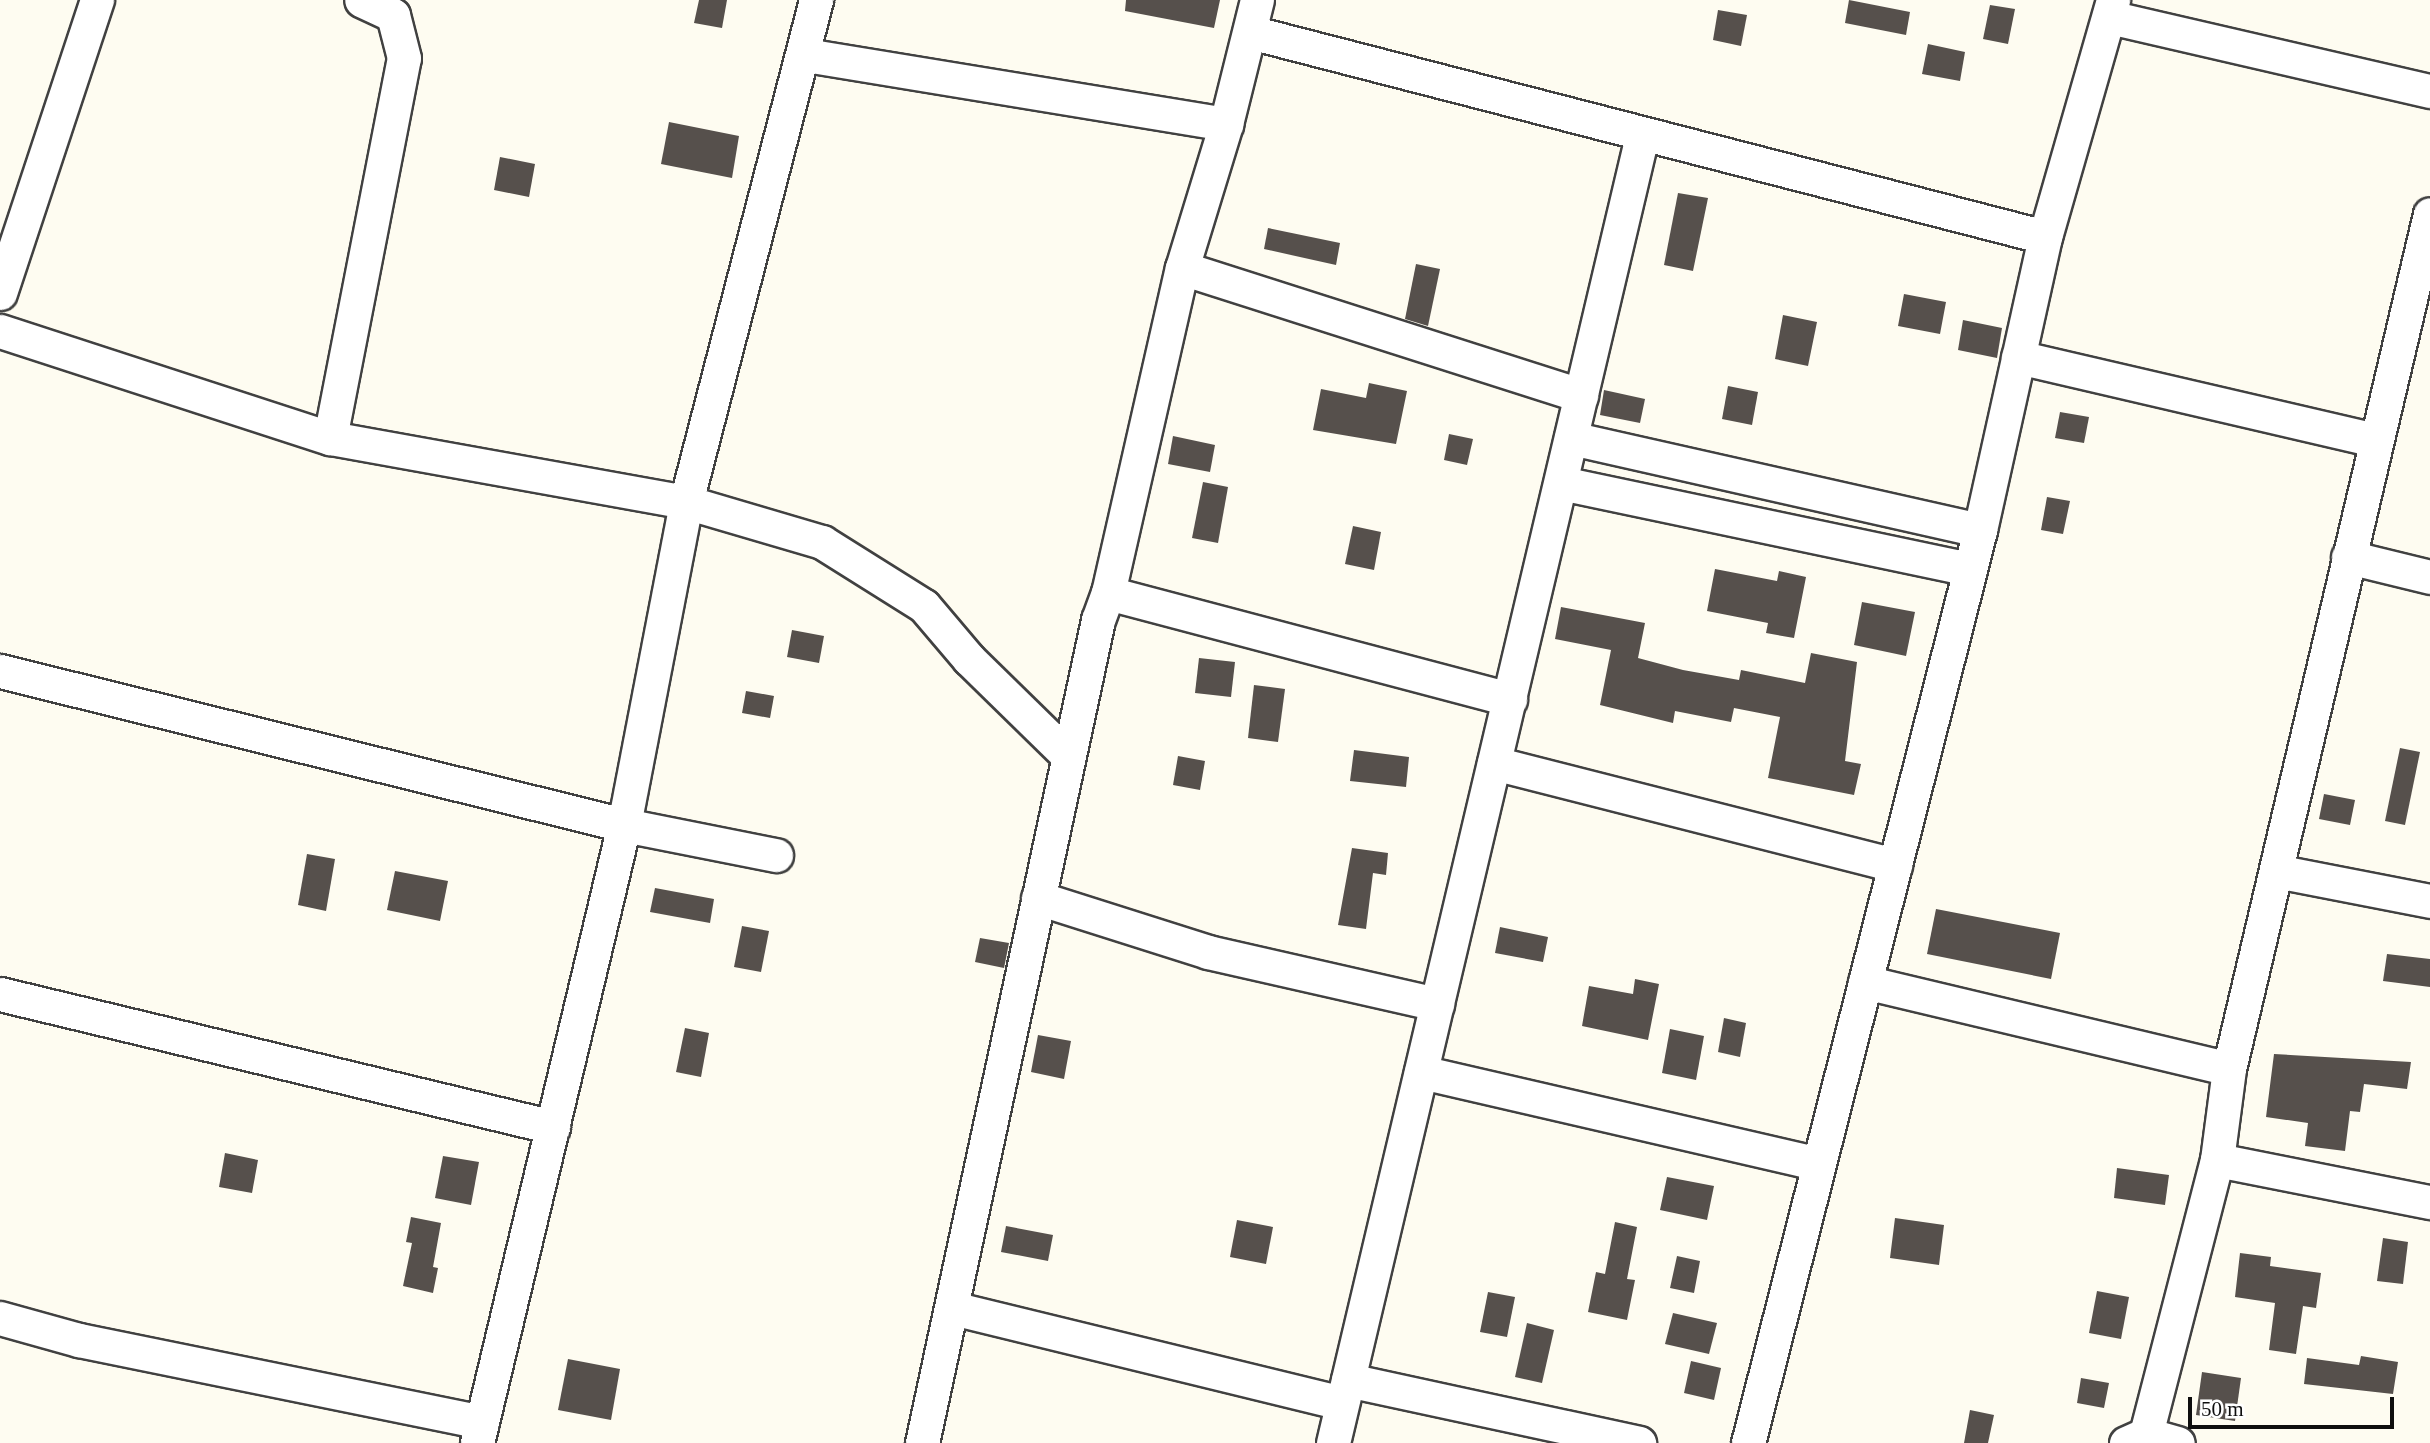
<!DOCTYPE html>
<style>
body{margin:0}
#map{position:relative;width:2430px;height:1443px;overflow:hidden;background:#fefcf1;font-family:"Times New Roman",serif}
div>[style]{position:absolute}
.building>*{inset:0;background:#56504c}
.roads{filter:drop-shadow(2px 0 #414141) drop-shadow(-2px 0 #414141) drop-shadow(0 2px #414141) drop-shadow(0 -2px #414141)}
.minor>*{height:33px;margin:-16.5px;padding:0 16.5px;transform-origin:16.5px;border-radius:16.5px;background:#fff}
span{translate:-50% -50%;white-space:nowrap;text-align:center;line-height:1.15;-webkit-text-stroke:7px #fff;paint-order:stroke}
.scale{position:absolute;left:2188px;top:1397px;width:206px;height:32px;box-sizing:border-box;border:4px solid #0e0e0e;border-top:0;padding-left:9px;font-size:21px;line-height:24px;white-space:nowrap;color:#0e0e0e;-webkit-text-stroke:5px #fff;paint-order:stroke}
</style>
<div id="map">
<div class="building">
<div style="clip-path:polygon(699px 0,727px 0,722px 28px,694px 23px)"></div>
<div style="clip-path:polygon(1126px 0,1220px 0,1214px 28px,1125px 11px)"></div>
<div style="clip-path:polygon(1849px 0,1910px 12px,1906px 35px,1845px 23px)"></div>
<div style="clip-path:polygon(1990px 5px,2015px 9px,2008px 44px,1983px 39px)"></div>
<div style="clip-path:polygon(1718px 10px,1747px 15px,1741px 46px,1713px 40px)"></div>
<div style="clip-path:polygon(1928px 44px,1965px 52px,1960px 81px,1922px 74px)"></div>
<div style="clip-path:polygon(669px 122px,739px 136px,732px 178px,661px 164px)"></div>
<div style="clip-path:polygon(500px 157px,535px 164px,529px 197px,494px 190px)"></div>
<div style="clip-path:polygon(1678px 193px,1708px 198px,1693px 271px,1664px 265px)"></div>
<div style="clip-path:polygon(1268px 228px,1340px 243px,1336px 265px,1264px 249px)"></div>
<div style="clip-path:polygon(1416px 264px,1440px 269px,1428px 326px,1405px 319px)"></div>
<div style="clip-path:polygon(1904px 294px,1946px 302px,1940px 334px,1898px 326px)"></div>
<div style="clip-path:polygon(1783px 315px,1817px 322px,1808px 366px,1775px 359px)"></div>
<div style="clip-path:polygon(1963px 320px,2002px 328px,1997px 358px,1958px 350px)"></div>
<div style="clip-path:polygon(1369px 383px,1407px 391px,1396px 444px,1313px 430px,1321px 389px,1366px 398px)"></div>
<div style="clip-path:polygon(1728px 386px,1758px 392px,1752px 425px,1722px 419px)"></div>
<div style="clip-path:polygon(1604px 390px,1645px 399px,1640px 423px,1600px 415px)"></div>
<div style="clip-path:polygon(2060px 412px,2089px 417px,2084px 443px,2055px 438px)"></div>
<div style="clip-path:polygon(1449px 434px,1473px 439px,1467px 465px,1444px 460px)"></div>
<div style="clip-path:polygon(1173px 436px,1215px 445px,1210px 472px,1168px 464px)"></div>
<div style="clip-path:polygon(1203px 482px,1228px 487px,1218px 543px,1192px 538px)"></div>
<div style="clip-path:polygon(2047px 497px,2070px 501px,2063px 534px,2041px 530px)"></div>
<div style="clip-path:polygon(1353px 526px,1381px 532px,1374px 570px,1345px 564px)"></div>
<div style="clip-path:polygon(1715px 569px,1777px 581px,1779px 571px,1806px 577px,1794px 638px,1766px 633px,1768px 623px,1707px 611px)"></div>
<div style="clip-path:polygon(1862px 602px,1915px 612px,1906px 656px,1854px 645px)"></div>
<div style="clip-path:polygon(1561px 607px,1645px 623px,1638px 658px,1683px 670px,1739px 680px,1741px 670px,1805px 683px,1811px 653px,1857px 662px,1845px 761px,1861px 764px,1854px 795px,1768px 778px,1780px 717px,1734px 708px,1731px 722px,1675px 711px,1673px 723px,1600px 705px,1611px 650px,1555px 639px)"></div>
<div style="clip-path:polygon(792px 630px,824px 636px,819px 663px,787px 657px)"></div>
<div style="clip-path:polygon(1199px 658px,1235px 662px,1231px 697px,1195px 693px)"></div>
<div style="clip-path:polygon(1254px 685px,1285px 689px,1278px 742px,1248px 738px)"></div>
<div style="clip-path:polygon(746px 691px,774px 696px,770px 718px,742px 713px)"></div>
<div style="clip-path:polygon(2400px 748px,2420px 752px,2405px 825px,2385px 821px)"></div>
<div style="clip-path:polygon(1354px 750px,1409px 757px,1406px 787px,1350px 781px)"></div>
<div style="clip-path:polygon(1178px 756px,1205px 761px,1200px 790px,1173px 785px)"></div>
<div style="clip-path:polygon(2324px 794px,2355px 800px,2350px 825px,2319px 819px)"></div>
<div style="clip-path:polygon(1352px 848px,1388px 853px,1386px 875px,1373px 873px,1366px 929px,1338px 925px)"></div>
<div style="clip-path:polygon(307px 854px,335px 859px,326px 911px,298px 905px)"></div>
<div style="clip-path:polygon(395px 871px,448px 881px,440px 921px,387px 910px)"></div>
<div style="clip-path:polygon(655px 888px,714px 899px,710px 923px,650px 912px)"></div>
<div style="clip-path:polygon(1936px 909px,2060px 933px,2051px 979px,1927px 954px)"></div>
<div style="clip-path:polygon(742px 926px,769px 931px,761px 972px,734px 967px)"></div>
<div style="clip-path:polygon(1500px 927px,1548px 937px,1543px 962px,1495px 953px)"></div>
<div style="clip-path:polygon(980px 938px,1009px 943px,1004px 968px,975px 962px)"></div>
<div style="clip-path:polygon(2387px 954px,2430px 959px,2430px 987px,2383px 981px)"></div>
<div style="clip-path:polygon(1635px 979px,1659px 984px,1648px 1040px,1582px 1026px,1589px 986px,1633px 994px)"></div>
<div style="clip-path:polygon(1724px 1018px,1746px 1023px,1740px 1057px,1718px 1052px)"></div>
<div style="clip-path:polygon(685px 1028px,709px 1033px,701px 1077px,676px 1072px)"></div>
<div style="clip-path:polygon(1670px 1029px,1704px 1036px,1696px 1080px,1662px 1073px)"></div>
<div style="clip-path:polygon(1038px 1035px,1071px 1041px,1064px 1079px,1031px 1072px)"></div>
<div style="clip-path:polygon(2274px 1054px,2411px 1062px,2407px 1089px,2364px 1084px,2360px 1112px,2350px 1111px,2345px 1151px,2305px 1146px,2308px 1123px,2266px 1117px)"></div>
<div style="clip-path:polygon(225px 1153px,258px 1160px,252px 1193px,219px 1187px)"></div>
<div style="clip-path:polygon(443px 1156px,479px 1162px,471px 1205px,435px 1198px)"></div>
<div style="clip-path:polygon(2117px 1168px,2169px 1175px,2165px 1205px,2114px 1198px)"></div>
<div style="clip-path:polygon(1667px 1177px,1714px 1186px,1707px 1220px,1660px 1210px)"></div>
<div style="clip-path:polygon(411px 1217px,441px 1223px,433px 1267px,438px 1268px,433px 1293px,403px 1286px,412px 1243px,406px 1242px)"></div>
<div style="clip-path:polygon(1895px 1218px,1944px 1225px,1939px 1265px,1890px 1258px)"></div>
<div style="clip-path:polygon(1237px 1220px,1273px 1227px,1266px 1264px,1230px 1257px)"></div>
<div style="clip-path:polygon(1615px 1222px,1637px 1227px,1627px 1279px,1635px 1280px,1627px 1320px,1588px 1312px,1596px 1272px,1605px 1274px)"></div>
<div style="clip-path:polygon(1006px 1226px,1053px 1235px,1048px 1261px,1001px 1252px)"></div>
<div style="clip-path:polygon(2383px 1238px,2408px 1242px,2403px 1284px,2377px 1281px)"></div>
<div style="clip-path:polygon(2240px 1253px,2271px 1257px,2270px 1266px,2321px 1273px,2316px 1308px,2303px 1306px,2296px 1354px,2269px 1350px,2275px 1303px,2235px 1297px)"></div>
<div style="clip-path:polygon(1677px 1256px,1700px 1261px,1694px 1293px,1670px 1288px)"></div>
<div style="clip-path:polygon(2097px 1291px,2129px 1297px,2121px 1339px,2089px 1333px)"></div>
<div style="clip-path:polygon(1488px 1292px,1515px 1297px,1507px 1337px,1480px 1332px)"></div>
<div style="clip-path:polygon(1673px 1313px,1717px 1323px,1709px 1354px,1665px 1344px)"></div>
<div style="clip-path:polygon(1527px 1323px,1554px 1330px,1542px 1383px,1515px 1377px)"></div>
<div style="clip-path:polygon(2361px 1356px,2398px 1362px,2393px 1394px,2304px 1384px,2307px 1358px,2359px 1365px)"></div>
<div style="clip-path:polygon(568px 1359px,620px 1369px,611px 1420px,558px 1410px)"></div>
<div style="clip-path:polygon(1691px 1361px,1721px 1368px,1714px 1400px,1684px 1393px)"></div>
<div style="clip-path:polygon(2202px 1372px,2241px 1378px,2235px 1421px,2196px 1415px)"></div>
<div style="clip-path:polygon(2081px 1378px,2109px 1383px,2104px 1408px,2077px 1403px)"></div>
<div style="clip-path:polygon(1970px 1410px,1994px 1415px,1988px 1443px,1964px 1443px)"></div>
</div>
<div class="roads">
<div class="minor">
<div style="left:2109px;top:17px;width:329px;rotate:13deg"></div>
<div style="left:1250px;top:32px;width:821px;rotate:14.46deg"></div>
<div style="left:805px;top:55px;width:427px;rotate:9.3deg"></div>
<div style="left:1182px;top:268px;width:419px;rotate:17.7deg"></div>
<div style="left:0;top:293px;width:309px;rotate:-71.7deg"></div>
<div style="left:0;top:331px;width:347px;rotate:18deg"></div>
<div style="left:330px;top:438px;width:362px;rotate:10.2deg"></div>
<div style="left:686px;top:502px;width:142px;rotate:16.4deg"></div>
<div style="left:822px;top:542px;width:120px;rotate:32.1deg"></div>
<div style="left:924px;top:606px;width:70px;rotate:49.7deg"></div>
<div style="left:969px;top:659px;width:139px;rotate:44.4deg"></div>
<div style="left:2018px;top:357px;width:366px;rotate:13.1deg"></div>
<div style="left:330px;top:438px;width:387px;rotate:-79deg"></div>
<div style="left:404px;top:58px;width:44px;rotate:-104.3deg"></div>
<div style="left:393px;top:15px;width:35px;rotate:-155deg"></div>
<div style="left:1571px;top:438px;width:419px;rotate:12.7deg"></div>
<div style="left:1561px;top:483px;width:418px;rotate:11.9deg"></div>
<div style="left:2348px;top:557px;width:84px;rotate:13.7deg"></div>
<div style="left:1108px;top:593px;width:416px;rotate:14.8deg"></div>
<div style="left:0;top:671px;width:643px;rotate:13.86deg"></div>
<div style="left:624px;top:825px;width:155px;rotate:11.2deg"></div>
<div style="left:1494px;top:763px;width:414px;rotate:14.3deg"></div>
<div style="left:2276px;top:871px;width:157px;rotate:11deg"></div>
<div style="left:1038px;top:898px;width:178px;rotate:17.6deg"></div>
<div style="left:1208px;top:952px;width:235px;rotate:12.8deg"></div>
<div style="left:1865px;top:982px;width:374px;rotate:13.4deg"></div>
<div style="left:0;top:994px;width:569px;rotate:13.52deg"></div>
<div style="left:1421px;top:1072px;width:408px;rotate:13deg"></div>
<div style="left:2217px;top:1160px;width:217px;rotate:11.2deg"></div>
<div style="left:952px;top:1308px;width:401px;rotate:13.7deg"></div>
<div style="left:0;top:1318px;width:82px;rotate:15.6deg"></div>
<div style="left:79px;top:1340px;width:411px;rotate:11.5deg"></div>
<div style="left:1348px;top:1380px;width:298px;rotate:12.2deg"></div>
<div style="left:2146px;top:1434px;width:283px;rotate:-75.5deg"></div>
<div style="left:2217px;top:1160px;width:92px;rotate:-82.5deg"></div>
<div style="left:2229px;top:1069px;width:878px;rotate:-76.77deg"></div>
<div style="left:477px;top:1443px;width:635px;rotate:-76.62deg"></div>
<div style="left:624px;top:825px;width:329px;rotate:-79.1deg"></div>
<div style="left:686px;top:502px;width:519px;rotate:-75.48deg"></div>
<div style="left:922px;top:1443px;width:842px;rotate:-77.93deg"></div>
<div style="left:1098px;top:620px;width:29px;rotate:-70deg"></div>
<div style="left:1108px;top:593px;width:333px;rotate:-77.2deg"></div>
<div style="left:1182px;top:268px;width:151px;rotate:-73deg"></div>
<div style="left:1226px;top:124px;width:128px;rotate:-76deg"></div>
<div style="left:1333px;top:1443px;width:1343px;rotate:-76.7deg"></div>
<div style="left:1748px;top:1443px;width:942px;rotate:-75.74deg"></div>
<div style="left:1980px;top:530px;width:300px;rotate:-77.5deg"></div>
<div style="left:2045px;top:237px;width:247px;rotate:-74deg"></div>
<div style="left:2126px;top:1443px;width:22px;rotate:-24deg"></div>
<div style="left:2146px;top:1434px;width:33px;rotate:16deg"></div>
</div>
</div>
<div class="scale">50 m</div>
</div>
